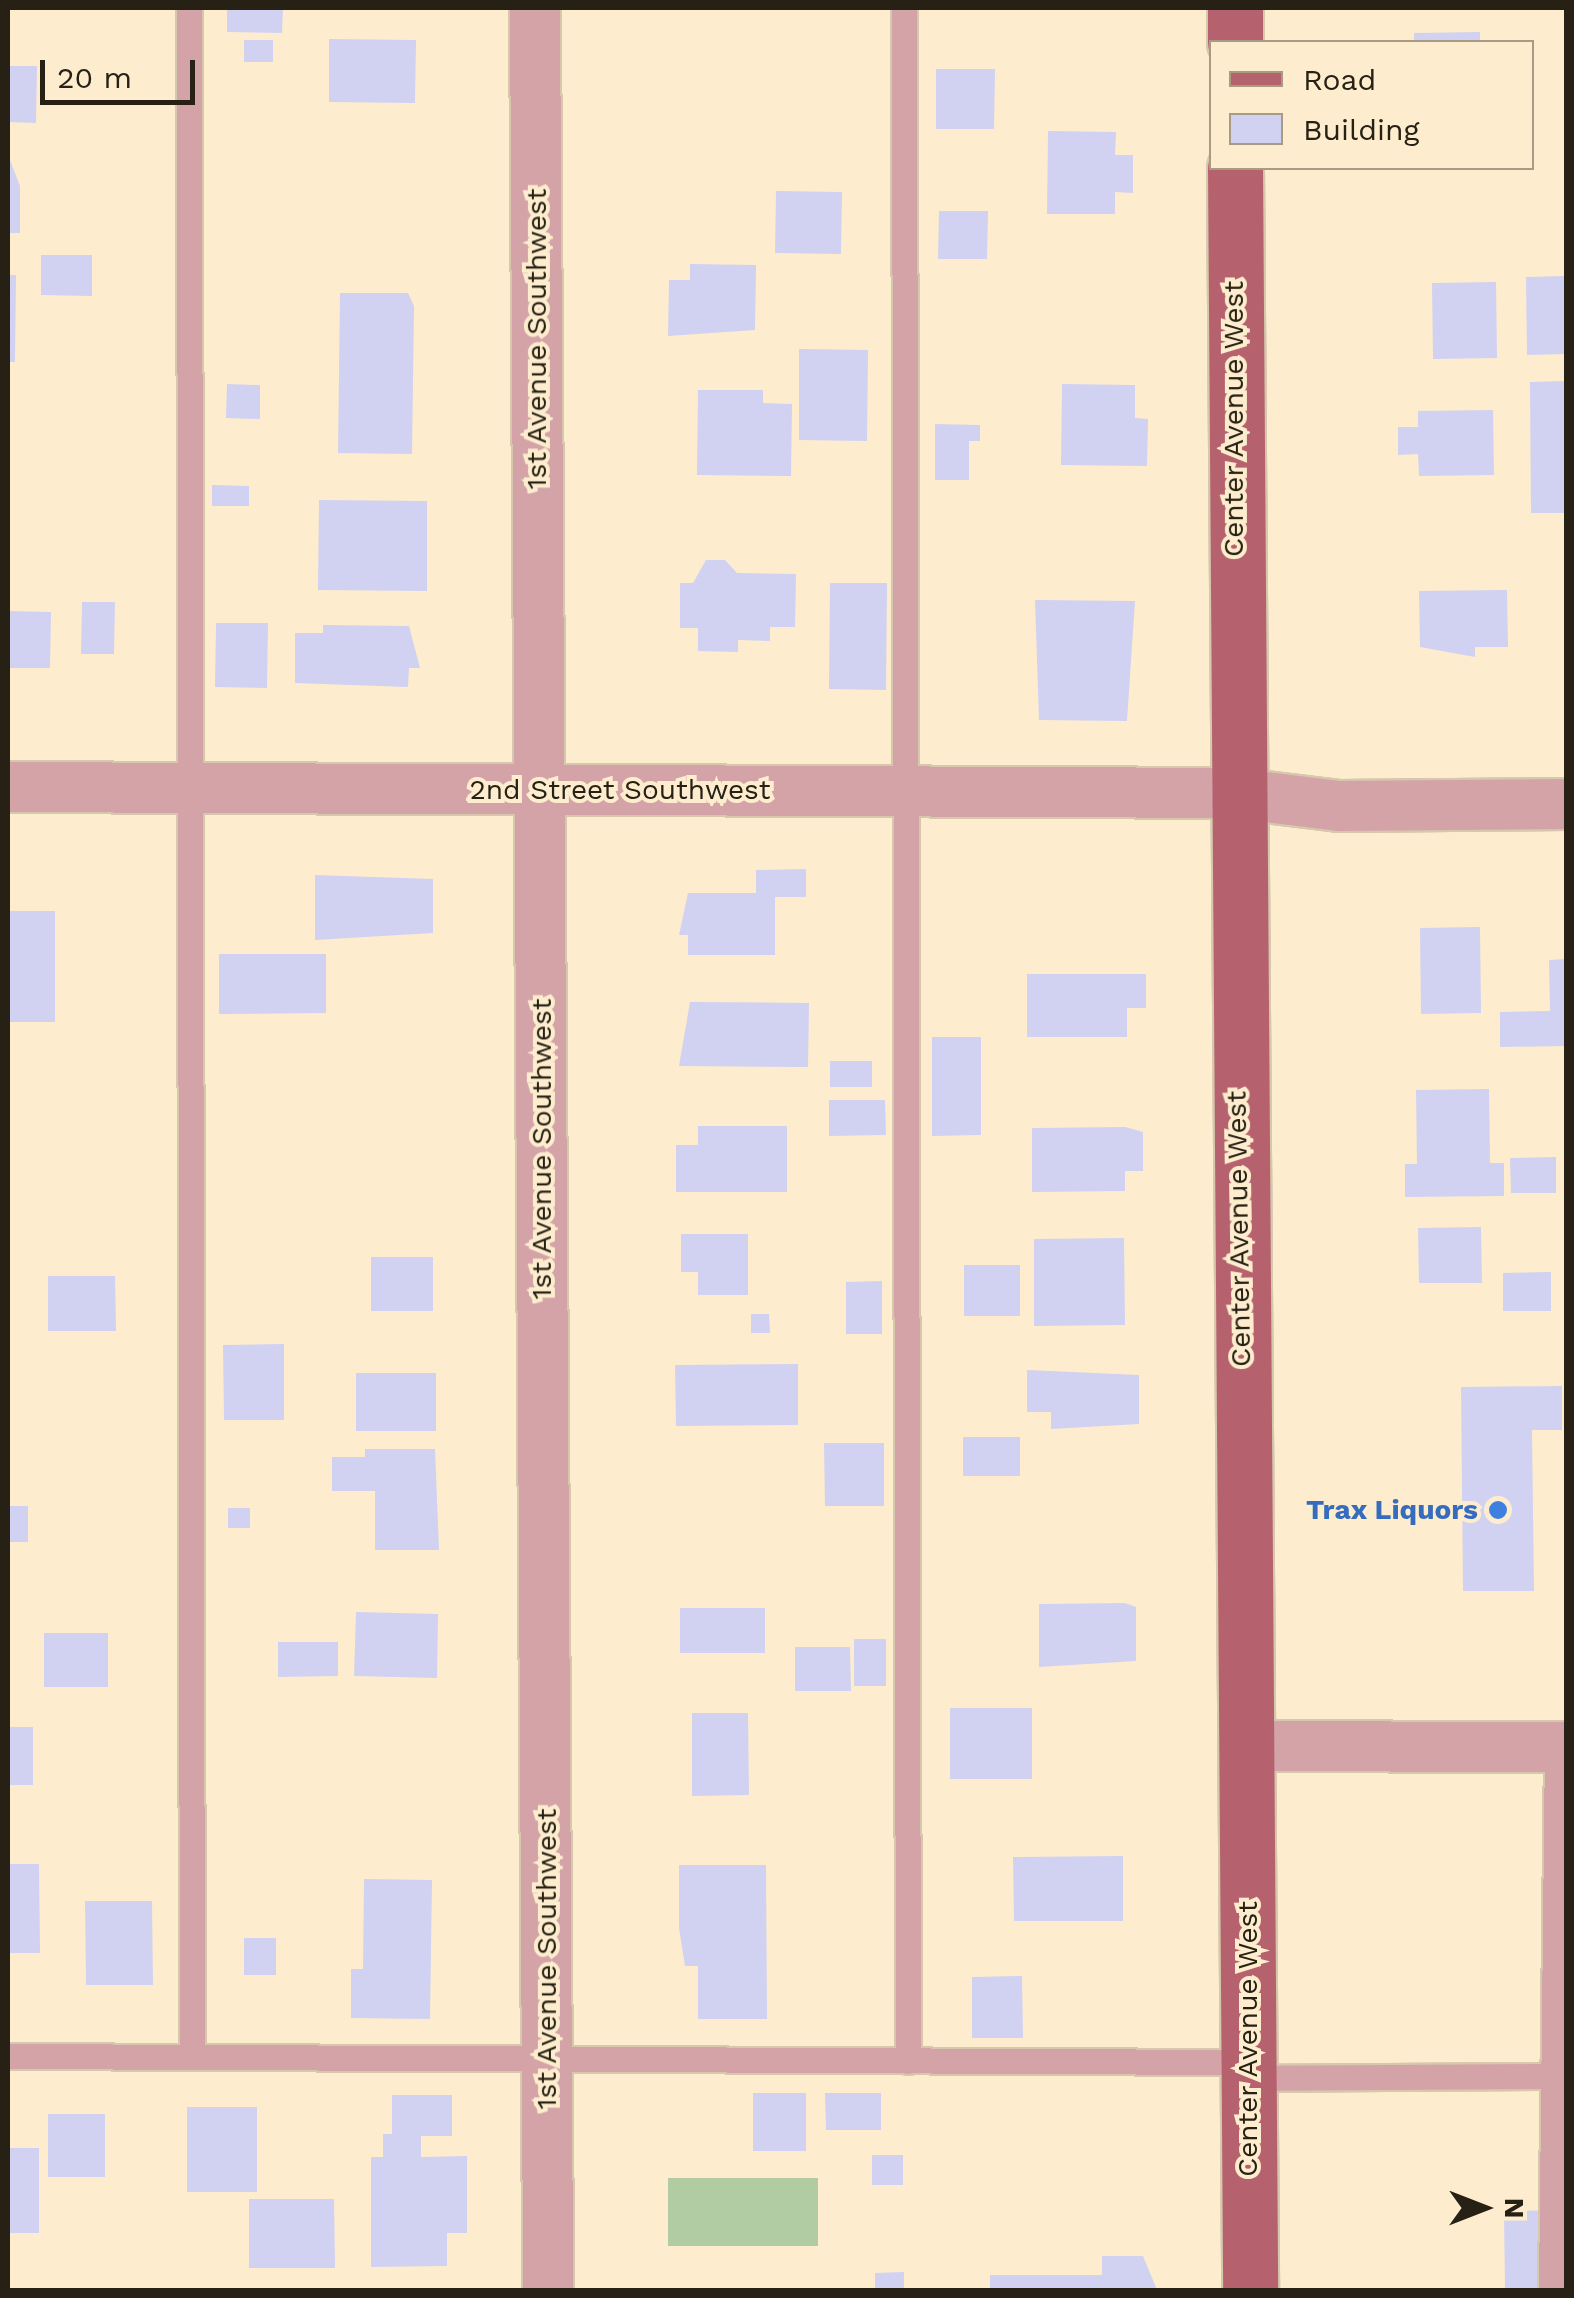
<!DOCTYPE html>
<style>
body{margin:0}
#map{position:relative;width:1574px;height:2298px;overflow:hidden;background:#fdedce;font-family:"Work Sans",sans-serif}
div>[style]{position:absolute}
.green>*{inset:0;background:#b1cba3}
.building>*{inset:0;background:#d1d1f2}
.roads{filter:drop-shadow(2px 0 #d6c8ad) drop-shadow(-2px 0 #d6c8ad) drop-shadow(0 2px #d6c8ad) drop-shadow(0 -2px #d6c8ad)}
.service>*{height:25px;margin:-12.5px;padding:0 12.5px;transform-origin:12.5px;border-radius:12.5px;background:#d4a3a8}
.minor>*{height:50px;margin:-25px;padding:0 25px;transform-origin:25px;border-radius:25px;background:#d4a3a8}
.primary>*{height:55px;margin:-27.5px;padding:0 27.5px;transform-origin:27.5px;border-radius:27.5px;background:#b6626e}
.dots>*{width:28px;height:28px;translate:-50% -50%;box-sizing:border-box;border:5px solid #fdedce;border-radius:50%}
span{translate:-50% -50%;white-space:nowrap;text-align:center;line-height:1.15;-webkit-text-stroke:8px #fdedce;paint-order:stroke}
.street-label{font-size:28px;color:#272115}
.shop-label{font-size:28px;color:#366cbe;font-weight:700}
.right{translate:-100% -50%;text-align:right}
.frame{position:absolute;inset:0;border:10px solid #272115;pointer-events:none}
.legend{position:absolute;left:1209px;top:40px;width:325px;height:130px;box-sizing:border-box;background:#fdedce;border:2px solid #a79b84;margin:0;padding:12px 18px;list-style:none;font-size:30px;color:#272115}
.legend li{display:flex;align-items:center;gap:20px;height:50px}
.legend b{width:50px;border:2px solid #a79b84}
.north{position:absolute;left:1434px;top:2158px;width:100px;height:100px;-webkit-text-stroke:8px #fdedce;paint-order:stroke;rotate:90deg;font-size:28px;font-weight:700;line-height:40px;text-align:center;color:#272115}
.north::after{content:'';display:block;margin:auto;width:35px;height:45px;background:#272115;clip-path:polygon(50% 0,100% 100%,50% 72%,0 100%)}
.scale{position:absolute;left:40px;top:60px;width:155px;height:45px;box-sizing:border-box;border:5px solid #272115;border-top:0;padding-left:12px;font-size:30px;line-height:35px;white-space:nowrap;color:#272115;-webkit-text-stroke:8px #fdedce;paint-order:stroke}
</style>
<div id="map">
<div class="green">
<div style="clip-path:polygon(668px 2178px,818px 2178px,818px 2246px,668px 2246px)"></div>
</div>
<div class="building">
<div style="clip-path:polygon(227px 8px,283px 8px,282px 33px,227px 32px)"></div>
<div style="clip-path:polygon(1480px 32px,1480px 42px,1414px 42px,1414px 33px)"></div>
<div style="clip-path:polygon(329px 39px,416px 40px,415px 103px,329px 102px)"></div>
<div style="clip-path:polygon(244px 40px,273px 40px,273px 62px,244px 62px)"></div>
<div style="clip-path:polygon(8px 66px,37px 66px,36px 123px,8px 122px)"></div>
<div style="clip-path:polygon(936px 69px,995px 69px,994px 129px,936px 129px)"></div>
<div style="clip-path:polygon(1048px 131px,1116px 132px,1115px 155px,1133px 155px,1133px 193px,1115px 192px,1115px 214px,1047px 214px)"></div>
<div style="clip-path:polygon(8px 155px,20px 186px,20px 233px,8px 233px)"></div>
<div style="clip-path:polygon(776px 191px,842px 192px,841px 254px,775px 253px)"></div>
<div style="clip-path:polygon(939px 211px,988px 211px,987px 259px,938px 259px)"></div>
<div style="clip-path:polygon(41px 255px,92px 255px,92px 296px,41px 295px)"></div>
<div style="clip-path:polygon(690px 264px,756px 265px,755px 330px,668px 336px,669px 280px,690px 280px)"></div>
<div style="clip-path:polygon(8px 275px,16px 275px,15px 362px,8px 362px)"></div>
<div style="clip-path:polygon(1566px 276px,1566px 354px,1527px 355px,1526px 277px)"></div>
<div style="clip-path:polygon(1496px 282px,1497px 358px,1433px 359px,1432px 283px)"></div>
<div style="clip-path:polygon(340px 293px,408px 293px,414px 306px,412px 454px,338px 453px)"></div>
<div style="clip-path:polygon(799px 349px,868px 350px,867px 441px,799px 440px)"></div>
<div style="clip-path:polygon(1566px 381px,1566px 513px,1531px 513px,1530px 382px)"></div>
<div style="clip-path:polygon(227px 384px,260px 385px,260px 419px,226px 418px)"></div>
<div style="clip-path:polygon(1062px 384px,1135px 385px,1135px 418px,1148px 419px,1147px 466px,1061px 465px)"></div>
<div style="clip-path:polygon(698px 390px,763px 390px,763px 403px,792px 404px,791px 476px,697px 475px)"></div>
<div style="clip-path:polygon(1493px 410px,1494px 475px,1419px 476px,1418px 454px,1398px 455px,1398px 427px,1418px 427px,1418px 411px)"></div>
<div style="clip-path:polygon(935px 424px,980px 425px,980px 441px,969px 441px,969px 480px,935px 480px)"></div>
<div style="clip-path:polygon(212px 485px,249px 486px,249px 506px,212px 506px)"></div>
<div style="clip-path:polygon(319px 500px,427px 501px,427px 591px,318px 590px)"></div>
<div style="clip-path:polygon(706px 560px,725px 560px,737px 573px,796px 574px,795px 627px,770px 627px,770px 641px,738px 640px,738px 652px,698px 651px,698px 628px,680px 628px,680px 583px,693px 583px)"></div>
<div style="clip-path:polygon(830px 583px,887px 583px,886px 690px,829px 689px)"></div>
<div style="clip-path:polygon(1507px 590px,1508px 647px,1475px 647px,1475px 657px,1420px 647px,1419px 591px)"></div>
<div style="clip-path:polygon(1035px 600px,1135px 601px,1127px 721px,1039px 720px)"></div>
<div style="clip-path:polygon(82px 602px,115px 602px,114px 654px,81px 654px)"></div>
<div style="clip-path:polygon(8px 611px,51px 612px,50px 668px,8px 668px)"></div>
<div style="clip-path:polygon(216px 623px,268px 623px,267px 688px,215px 687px)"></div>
<div style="clip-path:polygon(323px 625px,409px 626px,420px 668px,409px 668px,408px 687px,295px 683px,295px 633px,323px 633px)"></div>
<div style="clip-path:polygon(806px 869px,806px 897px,775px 897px,775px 955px,688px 955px,688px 935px,679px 935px,688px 893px,756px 893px,756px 870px)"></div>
<div style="clip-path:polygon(315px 875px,433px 879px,433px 933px,315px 940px)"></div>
<div style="clip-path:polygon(8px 911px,55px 911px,55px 1022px,8px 1022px)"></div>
<div style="clip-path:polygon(1480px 927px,1481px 1013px,1421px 1014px,1420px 928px)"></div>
<div style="clip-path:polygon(219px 954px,326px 954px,326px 1013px,219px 1014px)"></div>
<div style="clip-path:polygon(1566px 959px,1566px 1046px,1500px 1047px,1500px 1012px,1550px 1011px,1549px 960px)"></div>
<div style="clip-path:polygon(1027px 974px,1146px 974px,1146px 1008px,1127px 1008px,1127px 1037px,1027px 1037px)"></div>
<div style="clip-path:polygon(690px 1002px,809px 1003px,808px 1067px,679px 1066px)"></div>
<div style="clip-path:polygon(932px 1037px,981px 1037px,981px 1135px,932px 1136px)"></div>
<div style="clip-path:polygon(830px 1061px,872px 1061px,872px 1087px,830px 1087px)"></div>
<div style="clip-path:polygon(1489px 1089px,1490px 1163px,1504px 1163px,1504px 1196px,1405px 1197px,1405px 1164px,1417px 1164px,1416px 1090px)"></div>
<div style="clip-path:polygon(829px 1100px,885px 1100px,886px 1135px,829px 1136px)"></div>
<div style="clip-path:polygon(698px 1126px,787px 1126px,787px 1192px,676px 1192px,676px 1145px,698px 1145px)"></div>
<div style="clip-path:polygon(1125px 1127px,1143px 1132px,1143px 1171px,1125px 1171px,1125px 1191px,1032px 1192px,1032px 1128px)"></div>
<div style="clip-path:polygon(1556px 1157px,1556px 1193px,1511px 1193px,1510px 1158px)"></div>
<div style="clip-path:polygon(1481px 1227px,1482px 1283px,1419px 1283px,1418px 1228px)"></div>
<div style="clip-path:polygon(681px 1234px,748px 1234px,748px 1295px,698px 1295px,698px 1272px,681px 1272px)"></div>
<div style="clip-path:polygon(1124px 1238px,1125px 1325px,1034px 1326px,1034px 1239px)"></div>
<div style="clip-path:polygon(371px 1257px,433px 1257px,433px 1311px,371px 1311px)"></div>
<div style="clip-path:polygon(964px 1265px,1020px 1265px,1020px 1316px,964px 1316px)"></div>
<div style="clip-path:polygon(1551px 1272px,1551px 1311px,1503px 1311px,1503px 1273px)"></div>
<div style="clip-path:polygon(48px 1276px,115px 1276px,116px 1331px,48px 1331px)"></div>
<div style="clip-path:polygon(882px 1281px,882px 1334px,846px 1334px,846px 1282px)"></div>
<div style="clip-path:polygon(751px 1314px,769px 1314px,770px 1333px,751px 1333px)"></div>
<div style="clip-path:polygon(284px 1344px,284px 1420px,224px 1420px,223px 1345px)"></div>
<div style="clip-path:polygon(798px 1364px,798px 1425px,676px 1426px,675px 1365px)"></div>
<div style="clip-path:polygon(1027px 1370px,1139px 1375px,1139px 1424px,1051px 1429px,1051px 1412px,1027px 1412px)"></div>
<div style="clip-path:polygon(356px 1373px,436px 1373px,436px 1431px,356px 1431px)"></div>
<div style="clip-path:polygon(1562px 1386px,1562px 1430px,1532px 1430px,1534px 1591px,1463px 1591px,1461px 1387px)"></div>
<div style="clip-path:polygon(963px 1437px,1020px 1437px,1020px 1476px,963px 1476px)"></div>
<div style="clip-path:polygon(824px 1443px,884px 1443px,884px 1506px,825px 1506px)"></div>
<div style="clip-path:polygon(365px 1449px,435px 1449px,439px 1550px,375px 1550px,375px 1491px,332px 1491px,332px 1457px,365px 1457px)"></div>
<div style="clip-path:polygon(8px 1506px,28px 1506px,28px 1542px,8px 1542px)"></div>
<div style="clip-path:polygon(228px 1508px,250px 1508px,250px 1528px,228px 1528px)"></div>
<div style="clip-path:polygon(1125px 1603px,1136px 1607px,1136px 1661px,1039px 1667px,1039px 1604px)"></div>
<div style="clip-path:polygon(680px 1608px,765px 1608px,765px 1653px,680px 1653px)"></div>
<div style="clip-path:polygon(356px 1612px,438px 1614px,437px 1678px,354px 1676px)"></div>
<div style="clip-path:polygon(44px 1633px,108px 1633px,108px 1687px,44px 1687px)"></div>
<div style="clip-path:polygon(854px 1639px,886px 1639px,886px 1686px,854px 1686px)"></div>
<div style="clip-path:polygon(278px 1642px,338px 1642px,338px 1676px,278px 1677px)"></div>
<div style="clip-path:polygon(795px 1647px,850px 1647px,851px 1691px,795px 1691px)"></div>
<div style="clip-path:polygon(950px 1708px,1032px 1708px,1032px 1779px,950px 1779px)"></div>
<div style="clip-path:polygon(692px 1713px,748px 1713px,749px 1795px,692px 1796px)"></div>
<div style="clip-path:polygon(8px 1727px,33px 1727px,33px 1785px,8px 1785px)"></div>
<div style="clip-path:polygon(1123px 1856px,1123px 1921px,1014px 1921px,1013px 1857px)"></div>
<div style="clip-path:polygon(8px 1864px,39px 1864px,40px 1953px,8px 1953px)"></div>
<div style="clip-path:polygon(679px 1865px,766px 1865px,767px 2019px,698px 2019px,698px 1966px,685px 1966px,679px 1928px)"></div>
<div style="clip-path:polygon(364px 1879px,432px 1880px,430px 2019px,351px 2018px,351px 1969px,363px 1969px)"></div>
<div style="clip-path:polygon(85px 1901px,152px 1901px,153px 1985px,86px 1985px)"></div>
<div style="clip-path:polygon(244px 1938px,276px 1938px,276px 1975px,244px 1975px)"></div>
<div style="clip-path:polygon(1022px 1976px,1023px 2038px,972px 2038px,972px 1977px)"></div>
<div style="clip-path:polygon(753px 2093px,806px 2093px,806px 2151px,753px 2151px)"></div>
<div style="clip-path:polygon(825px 2093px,881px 2093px,881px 2130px,826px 2130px)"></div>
<div style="clip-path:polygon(392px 2095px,452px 2095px,452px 2136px,421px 2136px,421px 2157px,467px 2156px,467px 2233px,447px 2233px,447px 2266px,371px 2267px,371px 2157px,383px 2157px,383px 2134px,392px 2134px)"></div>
<div style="clip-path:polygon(187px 2107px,257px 2107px,257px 2192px,187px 2192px)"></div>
<div style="clip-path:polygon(48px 2114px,105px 2114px,105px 2177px,48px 2177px)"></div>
<div style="clip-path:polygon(8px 2148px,39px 2148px,39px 2233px,8px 2233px)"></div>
<div style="clip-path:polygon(872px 2155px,903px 2155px,903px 2185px,872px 2185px)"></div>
<div style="clip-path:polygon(249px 2199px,334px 2199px,335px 2268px,249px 2268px)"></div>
<div style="clip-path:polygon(1566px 2210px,1566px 2290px,1505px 2290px,1504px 2211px)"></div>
<div style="clip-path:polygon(1102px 2256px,1143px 2256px,1157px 2290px,990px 2290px,990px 2275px,1102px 2275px)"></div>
<div style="clip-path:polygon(904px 2272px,904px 2290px,875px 2290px,875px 2273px)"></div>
</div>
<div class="roads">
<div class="service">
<div style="left:189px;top:8px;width:2049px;rotate:89.92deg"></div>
<div style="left:904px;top:8px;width:2053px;rotate:89.89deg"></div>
<div style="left:8px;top:2056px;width:1240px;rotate:0.28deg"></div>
<div style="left:1248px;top:2078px;width:315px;rotate:-0.4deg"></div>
<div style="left:1551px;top:2290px;width:543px;rotate:-89.37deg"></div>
</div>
<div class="minor">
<div style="left:535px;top:8px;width:2282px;rotate:89.67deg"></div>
<div style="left:8px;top:787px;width:1225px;rotate:0.28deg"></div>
<div style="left:1233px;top:793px;width:107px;rotate:7deg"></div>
<div style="left:1339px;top:806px;width:227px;rotate:-0.5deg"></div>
<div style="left:1246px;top:1746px;width:320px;rotate:0.2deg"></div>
</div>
<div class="primary">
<div style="left:1235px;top:42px;width:34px;rotate:-90deg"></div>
<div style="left:1235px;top:168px;width:2122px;rotate:89.59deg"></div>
</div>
</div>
<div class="dots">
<div style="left:1498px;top:1510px;background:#3f7fe0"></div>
</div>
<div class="street-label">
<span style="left:537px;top:339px;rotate:-90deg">1st Avenue Southwest</span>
<span style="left:1234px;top:419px;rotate:-90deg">Center Avenue West</span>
<span style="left:620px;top:790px">2nd Street Southwest</span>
<span style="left:542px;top:1149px;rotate:-90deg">1st Avenue Southwest</span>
<span style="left:1239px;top:1229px;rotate:-91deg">Center Avenue West</span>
<span style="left:547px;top:1959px;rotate:-90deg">1st Avenue Southwest</span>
<span style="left:1248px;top:2039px;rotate:-90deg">Center Avenue West</span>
</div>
<div class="shop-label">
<span class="right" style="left:1478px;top:1510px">Trax Liquors</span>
</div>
<div class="frame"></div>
<ul class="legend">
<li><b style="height:12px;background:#b6626e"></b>Road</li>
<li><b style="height:28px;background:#d1d1f2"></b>Building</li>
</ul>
<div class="north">N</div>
<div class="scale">20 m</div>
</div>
